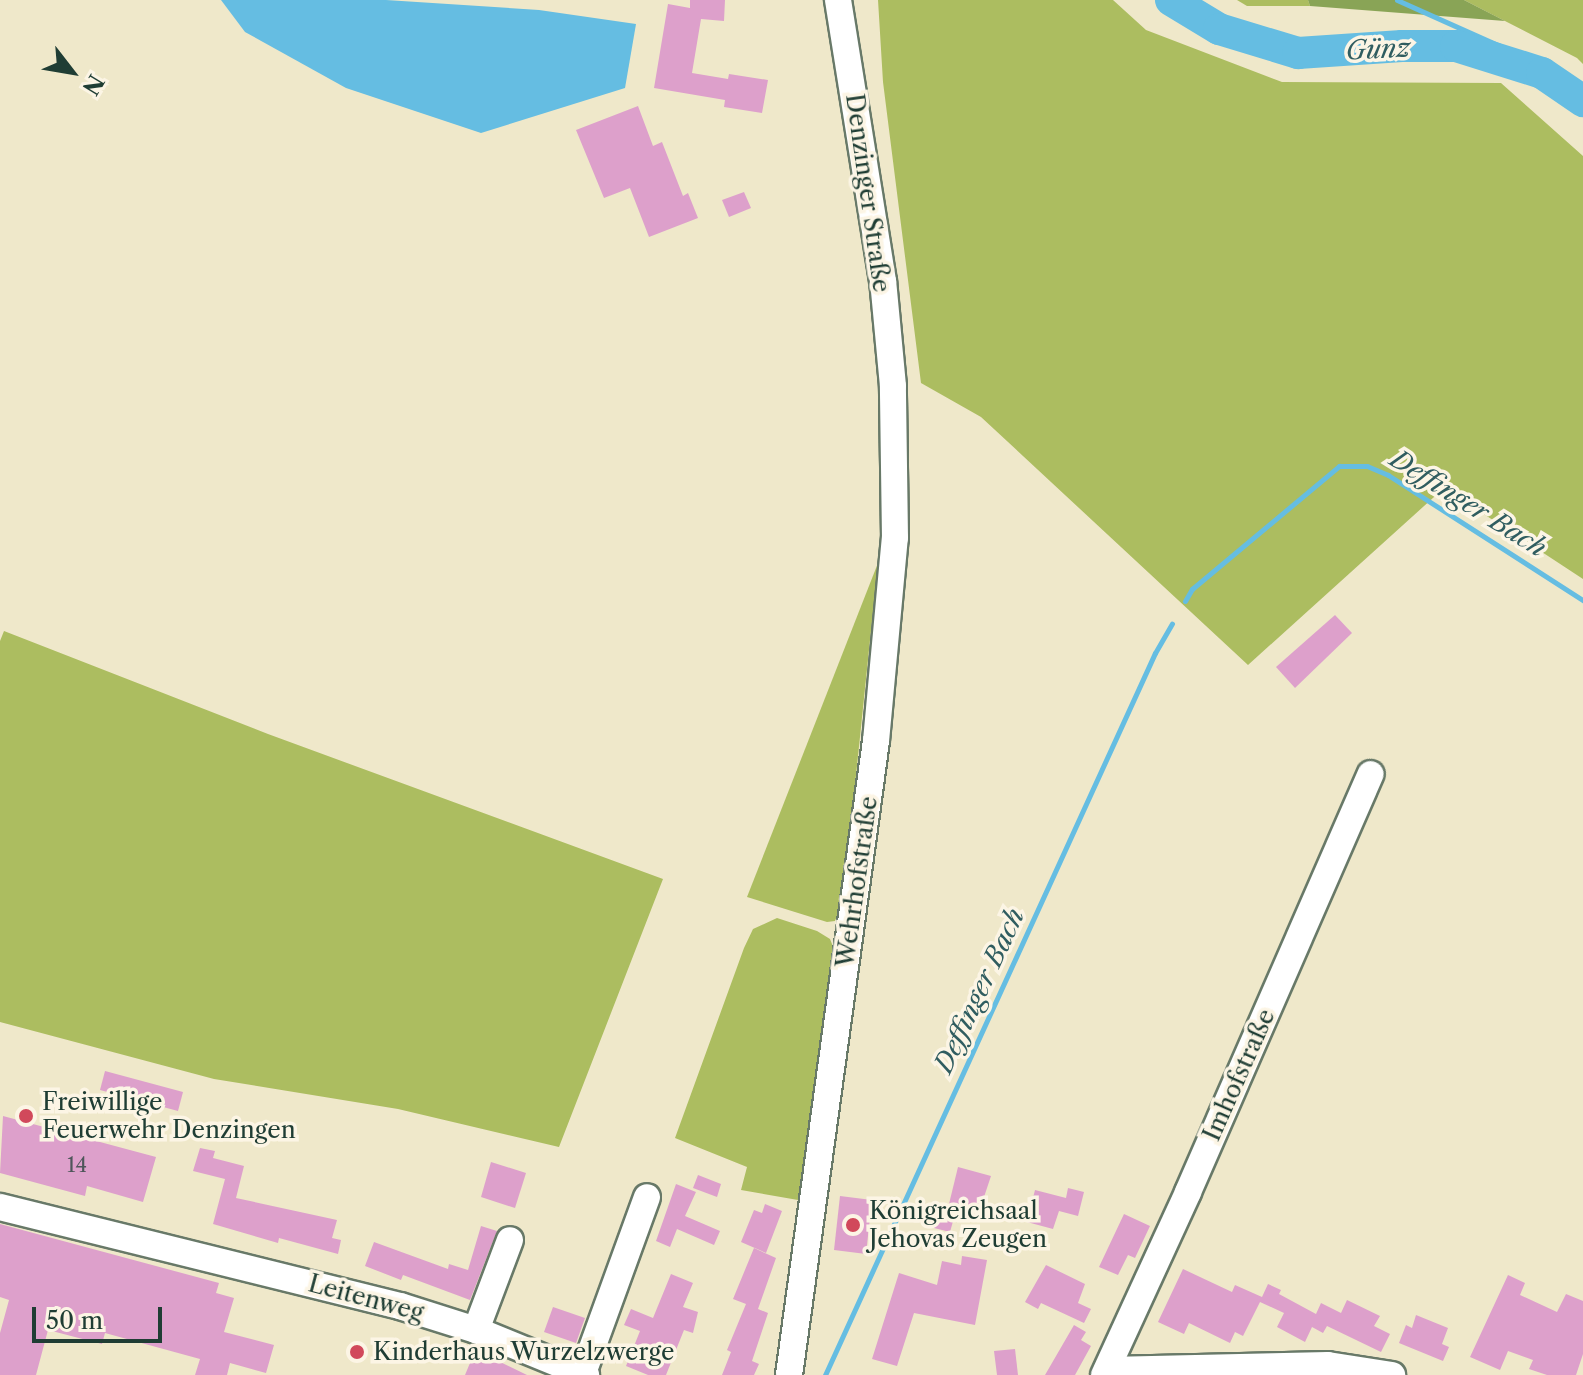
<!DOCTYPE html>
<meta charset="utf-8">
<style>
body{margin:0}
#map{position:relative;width:1583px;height:1375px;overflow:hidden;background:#efe8ca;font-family:"Libre Caslon Text",serif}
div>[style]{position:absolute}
.green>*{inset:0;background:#acbd60}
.forest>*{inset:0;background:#89a456}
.water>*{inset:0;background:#65bde2}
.stream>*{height:5px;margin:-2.5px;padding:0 2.5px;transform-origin:2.5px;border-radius:2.5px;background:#65bde2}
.river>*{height:32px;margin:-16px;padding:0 16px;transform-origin:16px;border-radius:16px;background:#65bde2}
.building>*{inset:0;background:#dda0cb}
.roads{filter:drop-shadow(2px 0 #687968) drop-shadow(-2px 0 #687968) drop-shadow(0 2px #687968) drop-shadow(0 -2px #687968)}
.minor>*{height:26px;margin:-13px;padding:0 13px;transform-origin:13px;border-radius:13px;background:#fff}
.dots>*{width:22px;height:22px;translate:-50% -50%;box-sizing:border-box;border:4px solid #fcf5e5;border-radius:50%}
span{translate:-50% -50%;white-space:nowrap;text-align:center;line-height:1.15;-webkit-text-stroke:7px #fcf5e5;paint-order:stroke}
.number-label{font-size:20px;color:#4e565a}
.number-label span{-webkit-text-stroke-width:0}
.street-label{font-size:24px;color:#1f3d34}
.poi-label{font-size:24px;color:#1f3d34}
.left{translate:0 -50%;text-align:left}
.water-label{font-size:26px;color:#305d60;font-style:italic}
.north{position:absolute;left:32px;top:32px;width:80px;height:80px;-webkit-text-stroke:6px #fcf5e5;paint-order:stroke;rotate:121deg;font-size:22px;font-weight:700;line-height:32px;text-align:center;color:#1f3d34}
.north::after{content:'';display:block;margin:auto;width:28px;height:36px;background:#1f3d34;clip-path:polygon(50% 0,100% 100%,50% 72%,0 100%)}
.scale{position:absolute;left:32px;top:1307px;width:130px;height:36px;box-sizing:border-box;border:4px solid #1f3d34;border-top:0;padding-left:10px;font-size:24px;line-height:28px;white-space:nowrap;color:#1f3d34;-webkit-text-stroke:6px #fcf5e5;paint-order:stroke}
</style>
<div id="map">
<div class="green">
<div style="clip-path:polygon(878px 0,1113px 0,1146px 30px,1282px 82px,1501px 83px,1583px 156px,1583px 579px,1444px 488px,1248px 665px,981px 417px,921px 383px,883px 82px)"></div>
<div style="clip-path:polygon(1237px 0,1308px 0,1310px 6px,1247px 6px)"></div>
<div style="clip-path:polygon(1464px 0,1583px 0,1583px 64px,1577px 58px)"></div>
<div style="clip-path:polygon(878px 563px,843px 901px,835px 921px,827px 922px,747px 897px)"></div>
<div style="clip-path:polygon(4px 631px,268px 734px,663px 879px,559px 1147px,398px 1109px,214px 1079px,0 1022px,0 641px)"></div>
<div style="clip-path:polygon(777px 918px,817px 931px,830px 939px,834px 949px,798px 1200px,741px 1190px,747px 1167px,675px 1138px,744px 948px,753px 929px)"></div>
</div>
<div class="forest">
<div style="clip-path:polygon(1308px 0,1464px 0,1505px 21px,1310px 6px)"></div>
</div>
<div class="water">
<div style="clip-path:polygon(221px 0,386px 0,539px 10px,636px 24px,625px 88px,481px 133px,346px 88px,245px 32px)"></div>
</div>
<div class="stream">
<div style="left:1397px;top:0;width:113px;rotate:24.1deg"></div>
<div style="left:1500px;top:46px;width:50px;rotate:32.7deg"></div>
<div style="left:1185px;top:601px;width:14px;rotate:-60deg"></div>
<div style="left:1192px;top:589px;width:192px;rotate:-39.9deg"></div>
<div style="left:1339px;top:466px;width:28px"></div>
<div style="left:1367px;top:466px;width:23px;rotate:23deg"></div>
<div style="left:1388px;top:475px;width:232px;rotate:32.7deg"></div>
<div style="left:825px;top:1375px;width:794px;rotate:-65.44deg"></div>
<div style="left:1155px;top:653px;width:34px;rotate:-60deg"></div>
</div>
<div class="river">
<div style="left:1171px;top:0;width:56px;rotate:31.1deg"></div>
<div style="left:1219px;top:29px;width:83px;rotate:16.9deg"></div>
<div style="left:1298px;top:53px;width:104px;rotate:-3.9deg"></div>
<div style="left:1402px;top:46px;width:54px"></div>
<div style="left:1456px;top:46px;width:90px;rotate:17.4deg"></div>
<div style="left:1542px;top:73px;width:50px;rotate:34.3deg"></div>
</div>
<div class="building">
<div style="clip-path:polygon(690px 0,725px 0,724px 21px,701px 19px,692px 73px,728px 79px,729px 74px,768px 80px,762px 113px,724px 107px,725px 100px,654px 88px,668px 4px,690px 8px)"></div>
<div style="clip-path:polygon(638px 106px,653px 146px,662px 142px,683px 196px,688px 193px,698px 218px,649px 237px,630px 188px,604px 198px,576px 130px)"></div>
<div style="clip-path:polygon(744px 192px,751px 208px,729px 217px,722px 200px)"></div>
<div style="clip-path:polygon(1335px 615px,1352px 633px,1295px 688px,1276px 667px)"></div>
<div style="clip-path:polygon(105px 1071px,183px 1092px,178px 1111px,100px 1090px)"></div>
<div style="clip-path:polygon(3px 1116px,156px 1157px,143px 1202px,87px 1186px,85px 1196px,0 1173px)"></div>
<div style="clip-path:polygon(200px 1148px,215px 1151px,213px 1158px,244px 1166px,236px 1198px,337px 1220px,332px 1238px,341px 1240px,338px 1254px,279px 1238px,278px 1243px,213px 1224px,225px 1179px,193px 1171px)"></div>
<div style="clip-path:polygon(491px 1162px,526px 1173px,515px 1208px,481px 1197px)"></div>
<div style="clip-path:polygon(958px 1167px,991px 1176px,979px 1212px,949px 1204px)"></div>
<div style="clip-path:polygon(698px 1175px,721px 1184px,717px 1197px,693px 1188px)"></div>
<div style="clip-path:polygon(676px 1184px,696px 1192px,685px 1216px,720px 1231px,714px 1245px,677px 1229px,670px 1247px,656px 1241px)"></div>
<div style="clip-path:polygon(1068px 1188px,1084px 1192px,1078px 1216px,1059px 1211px,1053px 1229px,1027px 1222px,1035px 1190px,1066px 1198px)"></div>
<div style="clip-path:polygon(840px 1196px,872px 1200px,866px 1254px,834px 1250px)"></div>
<div style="clip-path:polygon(765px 1204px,782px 1211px,766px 1253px,741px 1242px,754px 1210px,762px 1213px)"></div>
<div style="clip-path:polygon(931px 1208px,955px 1214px,950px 1232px,926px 1226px)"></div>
<div style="clip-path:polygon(1124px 1214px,1150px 1226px,1135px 1258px,1128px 1255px,1118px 1275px,1099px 1267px)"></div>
<div style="clip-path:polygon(0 1224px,219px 1283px,216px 1293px,234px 1298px,224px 1332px,274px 1345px,266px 1373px,230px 1363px,227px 1375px,195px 1375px,200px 1359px,105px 1333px,102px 1344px,48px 1330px,36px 1375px,0 1375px,0 1333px,9px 1300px,0 1297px)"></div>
<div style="clip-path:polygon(481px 1226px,497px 1231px,470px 1300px,403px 1275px,401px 1280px,365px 1266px,374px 1242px,448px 1269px,449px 1264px,468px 1270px)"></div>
<div style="clip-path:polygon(754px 1248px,776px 1258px,758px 1309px,768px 1313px,752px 1361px,759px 1364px,754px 1375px,722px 1375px,731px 1352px,727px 1350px,746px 1304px,733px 1299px)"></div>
<div style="clip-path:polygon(962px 1256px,987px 1260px,975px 1325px,914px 1313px,897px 1366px,872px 1359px,899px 1273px,937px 1285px,942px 1261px,961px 1265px)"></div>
<div style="clip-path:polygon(1046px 1265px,1085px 1284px,1078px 1303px,1091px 1309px,1084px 1323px,1041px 1303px,1038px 1309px,1025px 1302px)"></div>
<div style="clip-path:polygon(1183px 1269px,1232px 1292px,1235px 1285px,1262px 1297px,1268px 1284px,1281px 1290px,1279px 1294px,1316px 1314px,1321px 1303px,1341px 1313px,1347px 1300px,1380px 1316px,1374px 1326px,1390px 1334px,1381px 1352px,1327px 1326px,1323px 1333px,1312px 1327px,1305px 1342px,1277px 1327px,1284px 1313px,1260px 1302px,1243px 1336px,1235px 1332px,1230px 1343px,1189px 1323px,1184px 1334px,1158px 1322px)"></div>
<div style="clip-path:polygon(671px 1274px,693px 1283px,683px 1307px,698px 1312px,693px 1333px,684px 1330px,666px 1375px,648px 1375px,626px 1366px,640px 1331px,624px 1325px,631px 1309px,653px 1318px)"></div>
<div style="clip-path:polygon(1508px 1275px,1525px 1283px,1520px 1295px,1557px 1312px,1566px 1294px,1583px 1301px,1583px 1354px,1576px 1375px,1547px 1375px,1529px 1369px,1533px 1360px,1508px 1351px,1500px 1370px,1470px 1357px)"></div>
<div style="clip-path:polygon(553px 1307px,585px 1318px,576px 1343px,544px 1332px)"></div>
<div style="clip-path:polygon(1416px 1315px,1448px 1328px,1442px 1344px,1449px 1347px,1443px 1361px,1399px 1343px,1406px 1325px,1412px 1328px)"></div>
<div style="clip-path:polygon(1074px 1325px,1086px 1332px,1081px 1340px,1091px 1346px,1075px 1375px,1045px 1375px)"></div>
<div style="clip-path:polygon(1015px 1349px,1018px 1375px,997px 1375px,994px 1351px)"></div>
<div style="clip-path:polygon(475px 1351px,494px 1359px,527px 1375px,465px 1375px)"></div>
</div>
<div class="roads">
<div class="minor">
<div style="left:0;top:1207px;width:412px;rotate:13.9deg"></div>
<div style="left:400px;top:1306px;width:80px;rotate:17.5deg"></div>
<div style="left:476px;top:1330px;width:119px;rotate:22.2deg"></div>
<div style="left:476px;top:1330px;width:96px;rotate:-69.3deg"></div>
<div style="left:1108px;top:1370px;width:220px;rotate:-1.3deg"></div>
<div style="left:1328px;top:1365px;width:65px;rotate:8.9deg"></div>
<div style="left:583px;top:1373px;width:187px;rotate:-70deg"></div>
<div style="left:789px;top:1375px;width:640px;rotate:-82.19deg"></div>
<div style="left:876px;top:741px;width:204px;rotate:-84.7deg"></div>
<div style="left:895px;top:538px;width:152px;rotate:-90.8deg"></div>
<div style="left:893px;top:386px;width:105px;rotate:-95.4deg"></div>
<div style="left:883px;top:281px;width:285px;rotate:-99.1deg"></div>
<div style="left:1104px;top:1375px;width:201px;rotate:-65.3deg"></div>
<div style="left:1188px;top:1192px;width:456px;rotate:-66.4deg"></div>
</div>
</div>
<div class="dots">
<div style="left:26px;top:1116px;background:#d1495b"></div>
<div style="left:853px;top:1225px;background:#d1495b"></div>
<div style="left:357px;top:1352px;background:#d1495b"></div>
</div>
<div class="number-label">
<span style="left:77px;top:1165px">14</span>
</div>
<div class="street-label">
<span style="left:868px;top:193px;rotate:82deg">Denzinger Straße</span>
<span style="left:857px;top:882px;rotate:-82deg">Wehrhofstraße</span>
<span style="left:1239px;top:1075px;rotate:-66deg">Imhofstraße</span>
<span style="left:366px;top:1298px;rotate:15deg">Leitenweg</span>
</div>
<div class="poi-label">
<span class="left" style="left:42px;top:1116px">Freiwillige<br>Feuerwehr Denzingen</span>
<span class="left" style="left:869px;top:1225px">Königreichsaal<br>Jehovas Zeugen</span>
<span class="left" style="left:373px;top:1352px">Kinderhaus Wurzelzwerge</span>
</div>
<div class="water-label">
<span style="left:1378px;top:50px;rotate:-3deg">Günz</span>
<span style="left:1468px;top:504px;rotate:32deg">Deffinger Bach</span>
<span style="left:980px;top:991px;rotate:-65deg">Deffinger Bach</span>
</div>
<div class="north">N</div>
<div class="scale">50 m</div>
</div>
